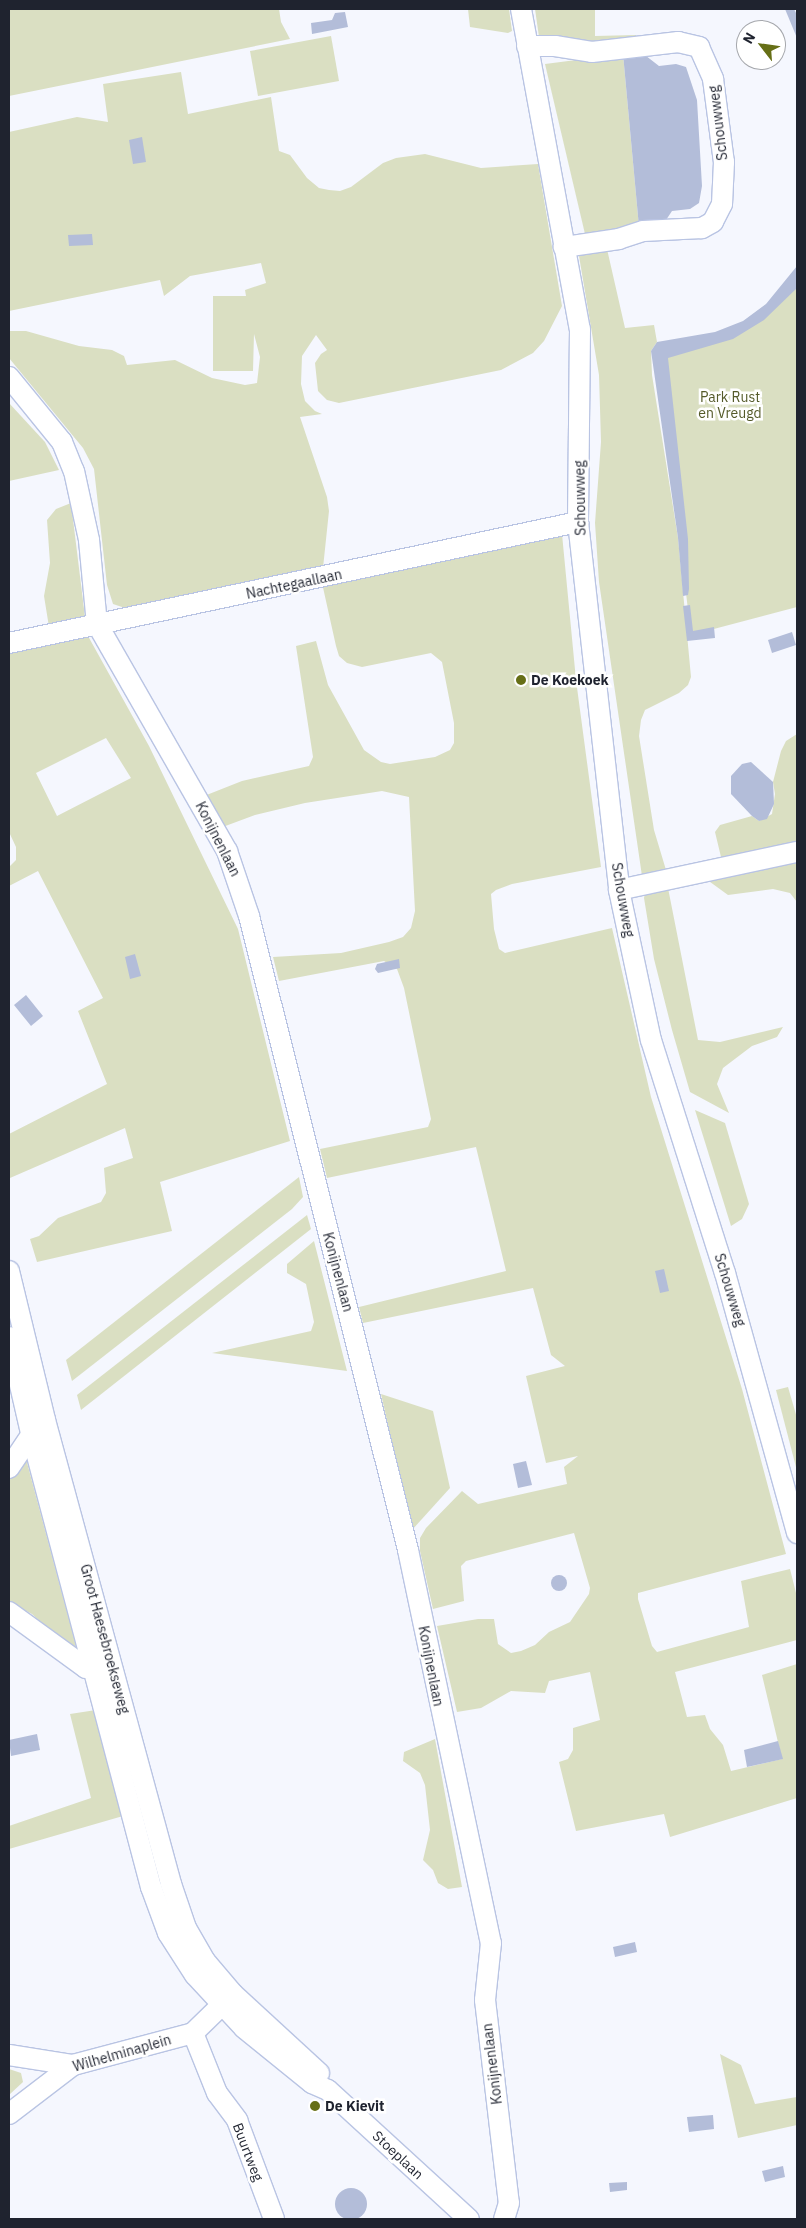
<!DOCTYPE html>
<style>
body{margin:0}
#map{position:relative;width:806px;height:2228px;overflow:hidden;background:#f5f7fe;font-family:"IBM Plex Sans",sans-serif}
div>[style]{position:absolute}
.green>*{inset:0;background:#dadfc2}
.water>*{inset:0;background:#b3bdd9}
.round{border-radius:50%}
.roads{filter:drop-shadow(1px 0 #b9c4e3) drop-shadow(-1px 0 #b9c4e3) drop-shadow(0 1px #b9c4e3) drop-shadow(0 -1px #b9c4e3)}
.minor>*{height:20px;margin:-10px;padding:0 10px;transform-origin:10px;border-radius:10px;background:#fff}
.dots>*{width:14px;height:14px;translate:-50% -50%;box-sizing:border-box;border:2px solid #fff;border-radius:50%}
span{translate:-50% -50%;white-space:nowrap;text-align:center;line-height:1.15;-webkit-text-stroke:5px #fff;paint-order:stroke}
.street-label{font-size:14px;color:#1f232f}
.park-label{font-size:14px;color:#545a29}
.poi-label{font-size:14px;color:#1f232f;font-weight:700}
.left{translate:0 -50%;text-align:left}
.frame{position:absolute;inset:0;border:10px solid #1f232f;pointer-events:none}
.north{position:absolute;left:736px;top:20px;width:50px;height:50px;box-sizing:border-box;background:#fff;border:1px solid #a5a7ac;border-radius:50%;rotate:300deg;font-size:14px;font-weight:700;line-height:20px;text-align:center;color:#1f232f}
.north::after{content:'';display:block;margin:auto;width:18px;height:22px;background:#666f16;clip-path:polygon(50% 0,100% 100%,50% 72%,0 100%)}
</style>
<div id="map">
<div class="green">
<div style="clip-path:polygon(9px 9px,279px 9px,281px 22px,290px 39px,9px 96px)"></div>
<div style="clip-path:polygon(468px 9px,509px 9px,512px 31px,508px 33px,470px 27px)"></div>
<div style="clip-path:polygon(535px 9px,595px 9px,595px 36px,636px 35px,636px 42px,540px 44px)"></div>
<div style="clip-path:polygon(331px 36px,339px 81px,258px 96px,250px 51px)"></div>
<div style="clip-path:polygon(623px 54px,639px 227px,585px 234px,545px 64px)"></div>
<div style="clip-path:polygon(181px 72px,188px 114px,271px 97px,279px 151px,290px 155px,307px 178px,319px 188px,329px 190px,340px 191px,351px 187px,383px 163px,396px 158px,425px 154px,481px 168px,538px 164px,562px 306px,544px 341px,533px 353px,501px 370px,339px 403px,327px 400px,318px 391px,315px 363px,321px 354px,327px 350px,316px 335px,302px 356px,301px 384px,305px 401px,315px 411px,322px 414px,300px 417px,327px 497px,329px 511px,323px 568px,128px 609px,113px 604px,107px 585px,94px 469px,83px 448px,9px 358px,9px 331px,26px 331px,79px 346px,112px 350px,124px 356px,127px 365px,175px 360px,212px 378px,245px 385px,257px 383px,260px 357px,254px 334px,253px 371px,213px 371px,213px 296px,246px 296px,245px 290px,266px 283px,261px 263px,190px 276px,164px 296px,160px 280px,9px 311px,9px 132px,77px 117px,108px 122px,103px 84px)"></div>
<div style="clip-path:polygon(607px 249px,625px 328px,654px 325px,657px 342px,651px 351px,652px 375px,678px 538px,691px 677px,688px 685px,679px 693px,645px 710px,641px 720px,639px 736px,654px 830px,666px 870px,642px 876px,599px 582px,595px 523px,601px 442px,599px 375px,579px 256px)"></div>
<div style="clip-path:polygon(797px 281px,797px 607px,691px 635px,658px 359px,727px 334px)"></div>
<div style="clip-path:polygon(9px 403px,45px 442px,59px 470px,9px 481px)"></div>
<div style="clip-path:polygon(71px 503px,85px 617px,49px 627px,44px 596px,50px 563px,47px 520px,56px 509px)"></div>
<div style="clip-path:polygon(562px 534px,576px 680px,601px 867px,512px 884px,496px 890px,491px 894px,494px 929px,499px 949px,505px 953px,612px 928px,651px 1097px,742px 1389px,786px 1554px,638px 1593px,638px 1599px,652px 1646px,657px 1652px,749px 1627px,741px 1581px,790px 1569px,797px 1597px,797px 1640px,675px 1672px,687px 1717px,705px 1715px,710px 1729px,723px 1745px,731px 1771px,782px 1759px,762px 1675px,797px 1664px,797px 1798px,670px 1837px,664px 1814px,576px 1831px,559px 1762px,568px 1759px,573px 1750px,573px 1728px,600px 1720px,590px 1672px,549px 1681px,545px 1693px,511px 1691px,481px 1708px,457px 1712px,437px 1626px,478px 1619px,494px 1619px,498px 1644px,511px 1653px,521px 1651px,535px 1645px,549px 1632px,570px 1622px,589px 1594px,590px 1588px,574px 1533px,466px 1561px,461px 1566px,464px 1601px,433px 1609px,420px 1551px,420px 1538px,426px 1528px,462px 1491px,478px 1504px,567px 1484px,564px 1467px,578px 1456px,546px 1463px,526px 1376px,565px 1366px,551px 1355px,533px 1288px,363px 1323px,359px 1307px,506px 1271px,476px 1147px,327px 1178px,320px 1149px,428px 1127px,431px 1119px,404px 988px,397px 969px,384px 961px,279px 981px,273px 957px,341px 953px,389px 942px,403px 937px,411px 928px,415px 911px,409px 797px,382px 791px,305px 803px,255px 815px,220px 828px,204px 796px,242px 781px,309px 766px,313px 757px,296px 646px,316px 641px,328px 685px,364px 750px,381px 762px,390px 764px,435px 757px,450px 750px,454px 743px,454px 723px,442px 662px,431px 653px,362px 667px,347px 663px,339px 656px,336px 646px,322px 583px)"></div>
<div style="clip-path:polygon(evenodd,88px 636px,149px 746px,238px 929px,290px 1141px,160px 1182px,172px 1231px,37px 1262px,30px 1239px,39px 1236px,58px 1218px,101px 1202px,106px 1193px,104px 1168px,133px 1158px,125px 1128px,10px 1178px,9px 1174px,9px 1134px,107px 1084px,78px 1011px,103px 998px,38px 871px,9px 886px,9px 867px,16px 860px,16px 847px,9px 832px,9px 651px,88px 636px,106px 738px,131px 778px,57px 816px,36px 773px,106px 738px)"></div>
<div style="clip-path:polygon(797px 734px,797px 843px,721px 857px,715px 832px,720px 825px,752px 816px,759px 821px,772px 814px,775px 794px,773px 782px,781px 751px,786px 741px)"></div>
<div style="clip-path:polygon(797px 857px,797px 902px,790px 893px,773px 889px,728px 895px,706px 879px)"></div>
<div style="clip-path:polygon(668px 888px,698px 1040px,720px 1042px,783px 1027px,777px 1037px,752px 1046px,723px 1068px,717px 1084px,729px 1113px,690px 1092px,672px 1030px,654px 959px,644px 898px,645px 893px)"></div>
<div style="clip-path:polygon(695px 1110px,725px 1123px,749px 1204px,742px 1219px,731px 1226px)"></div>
<div style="clip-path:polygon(299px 1177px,303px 1197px,292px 1209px,72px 1381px,66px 1360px)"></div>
<div style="clip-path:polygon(307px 1215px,311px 1229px,81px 1410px,77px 1395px)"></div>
<div style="clip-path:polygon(314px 1241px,347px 1371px,212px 1353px,311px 1331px,314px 1322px,306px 1284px,287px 1273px,287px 1264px)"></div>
<div style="clip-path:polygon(788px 1387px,797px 1418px,797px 1471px,776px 1390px)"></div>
<div style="clip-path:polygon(381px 1394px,433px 1411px,450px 1488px,412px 1530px)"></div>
<div style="clip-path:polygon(25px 1455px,76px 1646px,82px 1650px,85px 1663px,32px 1614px,9px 1602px,9px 1479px)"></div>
<div style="clip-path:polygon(96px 1710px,123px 1816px,9px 1849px,9px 1826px,91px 1798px,70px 1714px)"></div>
<div style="clip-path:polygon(435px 1739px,462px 1887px,448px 1889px,438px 1883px,433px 1870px,423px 1860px,430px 1830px,425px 1785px,420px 1773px,403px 1761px,404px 1752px)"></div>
<div style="clip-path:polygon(720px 2054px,741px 2065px,755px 2104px,797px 2097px,797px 2125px,738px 2138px)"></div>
<div style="clip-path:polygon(9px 2069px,21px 2073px,23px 2082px,9px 2095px)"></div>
</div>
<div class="water">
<div style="clip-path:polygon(785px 9px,794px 9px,796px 13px,797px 38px)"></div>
<div style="clip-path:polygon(345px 12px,348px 27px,312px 34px,311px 23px,332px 20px,335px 13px)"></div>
<div style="clip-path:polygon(641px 52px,659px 66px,676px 64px,686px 67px,697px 100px,702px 186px,699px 203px,690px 209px,672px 211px,664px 223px,639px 227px,623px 54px)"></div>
<div style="clip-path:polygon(142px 137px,146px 162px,133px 164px,129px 140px)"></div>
<div style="clip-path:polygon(92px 234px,93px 245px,69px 246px,68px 235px)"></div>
<div style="clip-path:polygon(797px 266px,797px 288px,764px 320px,733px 339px,668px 358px,688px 539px,689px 589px,688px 595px,683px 596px,678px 538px,651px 351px,657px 342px,715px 332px,743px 321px,766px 304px)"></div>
<div style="clip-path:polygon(690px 605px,693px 631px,714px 627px,715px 638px,687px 641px,683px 606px)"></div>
<div style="clip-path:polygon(792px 632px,796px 645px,772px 653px,768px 640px)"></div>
<div style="clip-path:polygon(751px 762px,773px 782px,774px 804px,767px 819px,759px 821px,752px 816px,731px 794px,731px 776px,742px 764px)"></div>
<div style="clip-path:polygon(135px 954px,141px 976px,130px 979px,125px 957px)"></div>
<div style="clip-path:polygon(399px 959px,400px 968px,378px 973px,375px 969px,377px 964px)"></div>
<div style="clip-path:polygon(26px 995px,43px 1016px,31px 1026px,14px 1005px)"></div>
<div style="clip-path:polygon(664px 1269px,669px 1291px,660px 1293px,655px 1271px)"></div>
<div style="clip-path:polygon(526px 1461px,532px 1485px,518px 1488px,513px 1464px)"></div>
<div class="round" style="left:551px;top:1575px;width:16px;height:16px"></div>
<div style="clip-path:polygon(37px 1734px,40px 1750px,11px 1756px,9px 1740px)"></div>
<div style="clip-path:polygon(778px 1741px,783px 1759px,747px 1767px,744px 1750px)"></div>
<div style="clip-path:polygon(635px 1942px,637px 1952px,615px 1957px,613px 1947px)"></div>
<div style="clip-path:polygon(713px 2115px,714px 2129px,689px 2132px,687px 2117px)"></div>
<div style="clip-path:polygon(783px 2166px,785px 2177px,765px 2182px,762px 2171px)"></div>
<div style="clip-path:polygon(627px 2182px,627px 2190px,610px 2192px,609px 2183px)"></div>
<div class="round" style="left:335px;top:2188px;width:32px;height:32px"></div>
</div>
<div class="roads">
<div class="minor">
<div style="left:521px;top:9px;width:325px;rotate:79.6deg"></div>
<div style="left:580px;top:329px;width:193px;rotate:90.6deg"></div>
<div style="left:578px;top:522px;width:370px;rotate:83.6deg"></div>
<div style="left:619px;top:890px;width:153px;rotate:78deg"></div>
<div style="left:651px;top:1040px;width:244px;rotate:72.4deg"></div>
<div style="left:725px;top:1273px;width:270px;rotate:74.5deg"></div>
<div style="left:527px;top:46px;width:28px"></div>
<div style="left:555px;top:46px;width:37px;rotate:9deg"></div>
<div style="left:592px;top:52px;width:87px;rotate:-6.6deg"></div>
<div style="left:678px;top:42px;width:22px;rotate:13deg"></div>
<div style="left:699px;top:47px;width:35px;rotate:66deg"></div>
<div style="left:713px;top:79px;width:84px;rotate:82.5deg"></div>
<div style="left:724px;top:162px;width:42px;rotate:92.7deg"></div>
<div style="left:722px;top:204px;width:20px;rotate:117deg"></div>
<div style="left:713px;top:222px;width:13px;rotate:151deg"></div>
<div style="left:702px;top:228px;width:59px;rotate:177.1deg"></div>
<div style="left:643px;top:231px;width:25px;rotate:162deg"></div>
<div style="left:619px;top:239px;width:56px;rotate:171.7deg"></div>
<div style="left:9px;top:377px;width:84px;rotate:50.8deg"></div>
<div style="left:62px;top:442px;width:31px;rotate:68deg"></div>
<div style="left:74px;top:471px;width:71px;rotate:77.7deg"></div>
<div style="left:89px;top:540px;width:84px;rotate:84.6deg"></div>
<div style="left:97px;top:624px;width:262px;rotate:60.2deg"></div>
<div style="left:227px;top:851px;width:69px;rotate:71.3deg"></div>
<div style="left:249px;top:916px;width:654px;rotate:75.92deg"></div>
<div style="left:408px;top:1550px;width:402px;rotate:78.1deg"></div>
<div style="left:491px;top:1943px;width:57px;rotate:96deg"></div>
<div style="left:485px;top:2000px;width:204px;rotate:83.3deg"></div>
<div style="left:509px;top:2203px;width:17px;rotate:107deg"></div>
<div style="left:9px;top:643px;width:582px;rotate:-12.01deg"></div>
<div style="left:619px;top:890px;width:182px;rotate:-12.1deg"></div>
<div style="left:9px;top:1271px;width:153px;rotate:76.4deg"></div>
<div style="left:45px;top:1420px;width:481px;rotate:74.8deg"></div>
<div style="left:171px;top:1884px;width:46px;rotate:71.2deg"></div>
<div style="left:186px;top:1928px;width:38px;rotate:60deg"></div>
<div style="left:205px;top:1961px;width:43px;rotate:49.7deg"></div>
<div style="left:233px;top:1994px;width:117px;rotate:42.6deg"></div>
<div style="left:9px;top:1337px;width:98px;rotate:77.1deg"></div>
<div style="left:31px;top:1433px;width:470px;rotate:75.2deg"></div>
<div style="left:151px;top:1887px;width:49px;rotate:69.7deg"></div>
<div style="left:168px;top:1933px;width:50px;rotate:57.3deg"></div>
<div style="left:195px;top:1975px;width:72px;rotate:47.2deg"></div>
<div style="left:244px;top:2028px;width:87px;rotate:39deg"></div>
<div style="left:312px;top:2083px;width:17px;rotate:24deg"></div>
<div style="left:328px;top:2090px;width:191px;rotate:42.5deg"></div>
<div style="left:9px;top:1468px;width:48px;rotate:-56deg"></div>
<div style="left:9px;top:1612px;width:95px;rotate:36deg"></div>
<div style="left:86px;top:1668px;width:17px;rotate:3deg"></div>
<div style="left:193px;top:2033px;width:65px;rotate:68.2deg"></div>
<div style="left:217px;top:2093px;width:34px;rotate:53deg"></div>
<div style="left:237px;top:2120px;width:106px;rotate:69.5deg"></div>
<div style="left:9px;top:2055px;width:65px;rotate:8.9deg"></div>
<div style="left:9px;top:2114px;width:81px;rotate:-37.4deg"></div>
<div style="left:73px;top:2065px;width:124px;rotate:-14.9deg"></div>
<div style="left:193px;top:2033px;width:52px;rotate:-44.2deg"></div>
</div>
</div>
<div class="dots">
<div style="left:521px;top:680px;background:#666f16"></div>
<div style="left:315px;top:2106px;background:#666f16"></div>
</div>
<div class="street-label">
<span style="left:718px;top:123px;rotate:-97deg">Schouwweg</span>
<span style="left:580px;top:498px;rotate:-91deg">Schouwweg</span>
<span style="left:294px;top:584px;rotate:-12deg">Nachtegaallaan</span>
<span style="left:218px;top:839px;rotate:63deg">Konijnenlaan</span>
<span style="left:623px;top:900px;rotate:80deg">Schouwweg</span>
<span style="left:338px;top:1272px;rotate:75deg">Konijnenlaan</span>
<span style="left:730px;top:1290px;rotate:73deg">Schouwweg</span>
<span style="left:105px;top:1639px;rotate:75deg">Groot Haesebroekseweg</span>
<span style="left:431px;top:1666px;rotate:79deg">Konijnenlaan</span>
<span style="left:122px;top:2053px;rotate:-16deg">Wilhelminaplein</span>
<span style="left:492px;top:2064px;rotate:-97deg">Konijnenlaan</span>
<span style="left:248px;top:2152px;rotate:69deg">Buurtweg</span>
<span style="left:398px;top:2155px;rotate:43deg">Stoeplaan</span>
</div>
<div class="park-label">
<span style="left:730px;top:405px">Park Rust<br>en Vreugd</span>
</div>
<div class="poi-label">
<span class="left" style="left:531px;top:680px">De Koekoek</span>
<span class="left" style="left:325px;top:2106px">De Kievit</span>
</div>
<div class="frame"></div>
<div class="north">N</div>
</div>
